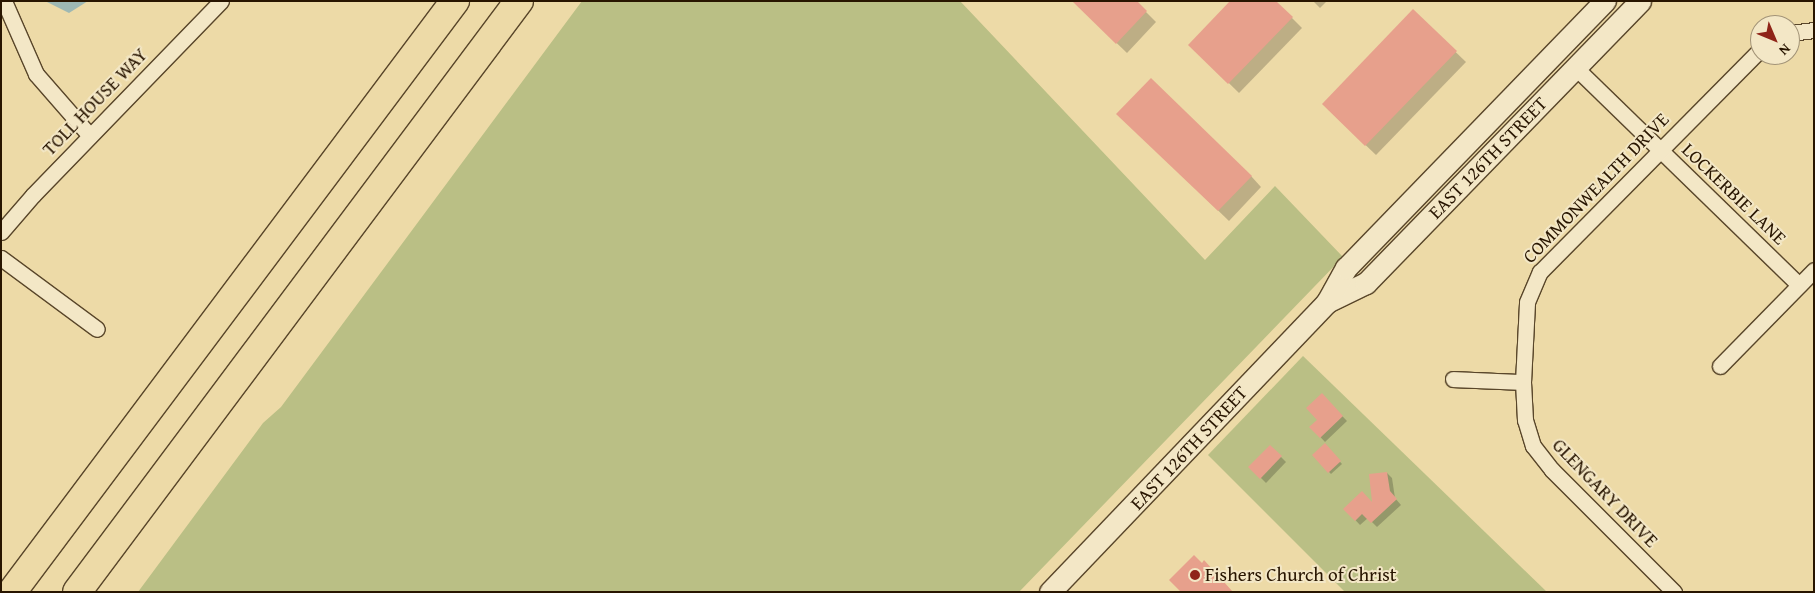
<!DOCTYPE html>
<style>
body{margin:0}
#map{position:relative;width:1815px;height:593px;overflow:hidden;background:#eddaa7;font-family:"Gentium Book Plus",serif}
div>[style]{position:absolute}
.green>*{inset:0;background:#babf85}
.water>*{inset:0;background:#9eb8b3}
.shadow>*{inset:0;background:#0003}
.building>*{inset:0;background:#e7a08c}
.roads{filter:drop-shadow(1px 0 #59462a) drop-shadow(-1px 0 #59462a) drop-shadow(0 1px #59462a) drop-shadow(0 -1px #59462a)}
.street>*{height:15px;margin:-7.5px;padding:0 7.5px;transform-origin:7.5px;border-radius:7.5px;background:#f3e7c6}
.secondary>*{height:21px;margin:-10.5px;padding:0 10.5px;transform-origin:10.5px;border-radius:10.5px;background:#f3e7c6}
.highway>*{height:28px;margin:-14px;padding:0 14px;transform-origin:14px;border-radius:14px;background:#eddaa7}
.dots>*{width:14px;height:14px;translate:-50% -50%;box-sizing:border-box;border:2px solid #f3e7c6;border-radius:50%}
span{translate:-50% -50%;white-space:nowrap;text-align:center;line-height:1.15;-webkit-text-stroke:4px #f3e7c6;paint-order:stroke}
.street-label{font-size:19px;color:#281500}
.poi-label{font-size:19px;color:#281500}
.left{translate:0 -50%;text-align:left}
.frame{position:absolute;inset:0;border:2px solid #281500;pointer-events:none}
.north{position:absolute;left:1750px;top:15px;width:50px;height:50px;box-sizing:border-box;background:#f3e7c6;border:1px solid #a29377;border-radius:50%;rotate:135deg;font-size:14px;font-weight:700;line-height:20px;text-align:center;color:#281500}
.north::after{content:'';display:block;margin:auto;width:18px;height:22px;background:#8f2418;clip-path:polygon(50% 0,100% 100%,50% 72%,0 100%)}
</style>
<div id="map">
<div class="green">
<div style="clip-path:polygon(582px 1px,960px 1px,1205px 260px,1275px 186px,1343px 257px,1019px 592px,138px 592px,263px 423px,281px 407px)"></div>
<div style="clip-path:polygon(1303px 356px,1547px 592px,1345px 592px,1208px 455px)"></div>
</div>
<div class="water">
<div style="clip-path:polygon(45px 1px,88px 1px,69px 13px)"></div>
</div>
<div class="shadow">
<div style="clip-path:polygon(1073px 1px,1135px 1px,1156px 22px,1127px 53px)"></div>
<div style="clip-path:polygon(1275px 1px,1302px 28px,1239px 93px,1190px 45px)"></div>
<div style="clip-path:polygon(1313px 1px,1327px 1px,1320px 8px)"></div>
<div style="clip-path:polygon(1413px 11px,1466px 62px,1376px 155px,1333px 114px)"></div>
<div style="clip-path:polygon(1118px 114px,1251px 176px,1261px 187px,1229px 221px)"></div>
<div style="clip-path:polygon(1322px 395px,1347px 421px,1325px 442px,1311px 427px,1319px 420px)"></div>
<div style="clip-path:polygon(1325px 445px,1342px 464px,1331px 474px,1313px 455px)"></div>
<div style="clip-path:polygon(1270px 446px,1286px 462px,1266px 483px,1250px 467px)"></div>
<div style="clip-path:polygon(1387px 473px,1392px 478px,1395px 498px,1401px 505px,1377px 527px,1368px 518px,1360px 525px,1345px 509px,1374px 505px)"></div>
</div>
<div class="building">
<div style="clip-path:polygon(1072px 1px,1137px 1px,1147px 11px,1116px 44px)"></div>
<div style="clip-path:polygon(1230px 1px,1276px 1px,1293px 17px,1228px 84px,1188px 45px)"></div>
<div style="clip-path:polygon(1413px 9px,1457px 51px,1365px 146px,1322px 104px)"></div>
<div style="clip-path:polygon(1151px 78px,1252px 176px,1218px 211px,1116px 114px)"></div>
<div style="clip-path:polygon(1322px 393px,1343px 416px,1320px 438px,1309px 427px,1317px 420px,1306px 408px)"></div>
<div style="clip-path:polygon(1325px 443px,1341px 461px,1328px 473px,1312px 455px)"></div>
<div style="clip-path:polygon(1270px 445px,1282px 456px,1260px 479px,1248px 467px)"></div>
<div style="clip-path:polygon(1387px 472px,1390px 491px,1397px 499px,1371px 523px,1362px 514px,1355px 521px,1343px 509px,1362px 491px,1372px 502px,1369px 474px)"></div>
<div style="clip-path:polygon(1194px 555px,1202px 563px,1204px 560px,1233px 592px,1181px 592px,1169px 580px)"></div>
</div>
<div class="roads">
<div class="street">
<div style="left:4px;top:1px;width:80px;rotate:66.3deg"></div>
<div style="left:36px;top:74px;width:82px;rotate:48.9deg"></div>
<div style="left:1790px;top:33px;width:24px;rotate:-7deg"></div>
<div style="left:1576px;top:68px;width:311px;rotate:44.2deg"></div>
<div style="left:1px;top:232px;width:49px;rotate:-49.1deg"></div>
<div style="left:33px;top:195px;width:270px;rotate:-45.9deg"></div>
<div style="left:1px;top:258px;width:119px;rotate:36.5deg"></div>
<div style="left:1720px;top:366px;width:134px;rotate:-45.6deg"></div>
<div style="left:1453px;top:379px;width:70px;rotate:2.5deg"></div>
<div style="left:1674px;top:592px;width:173px;rotate:-135deg"></div>
<div style="left:1552px;top:470px;width:31px;rotate:-128deg"></div>
<div style="left:1533px;top:446px;width:27px;rotate:-107deg"></div>
<div style="left:1525px;top:420px;width:38px;rotate:-93deg"></div>
<div style="left:1523px;top:382px;width:80px;rotate:-87.1deg"></div>
<div style="left:1527px;top:302px;width:33px;rotate:-67deg"></div>
<div style="left:1540px;top:272px;width:313px;rotate:-45.3deg"></div>
</div>
<div class="secondary">
<div style="left:1327px;top:302px;width:43px;rotate:-26deg"></div>
<div style="left:1366px;top:283px;width:393px;rotate:-45.8deg"></div>
<div style="left:1050px;top:592px;width:401px;rotate:-46.3deg"></div>
<div style="left:1327px;top:302px;width:39px;rotate:-61deg"></div>
<div style="left:1346px;top:268px;width:372px;rotate:-45.9deg"></div>
</div>
<div class="highway">
<div style="left:12px;top:592px;width:739px;rotate:-53.15deg"></div>
<div style="left:77px;top:592px;width:738px;rotate:-53.21deg"></div>
</div>
</div>
<div class="dots">
<div style="left:1195px;top:575px;background:#8f2418"></div>
</div>
<div class="street-label">
<span style="left:95px;top:102px;rotate:-46deg">TOLL HOUSE WAY</span>
<span style="left:1488px;top:158px;rotate:-46deg">EAST 126TH STREET</span>
<span style="left:1596px;top:188px;rotate:-46deg">COMMONWEALTH DRIVE</span>
<span style="left:1734px;top:194px;rotate:44deg">LOCKERBIE LANE</span>
<span style="left:1189px;top:448px;rotate:-47deg">EAST 126TH STREET</span>
<span style="left:1605px;top:493px;rotate:46deg">GLENGARY DRIVE</span>
</div>
<div class="poi-label">
<span class="left" style="left:1205px;top:575px">Fishers Church of Christ</span>
</div>
<div class="frame"></div>
<div class="north">N</div>
</div>
